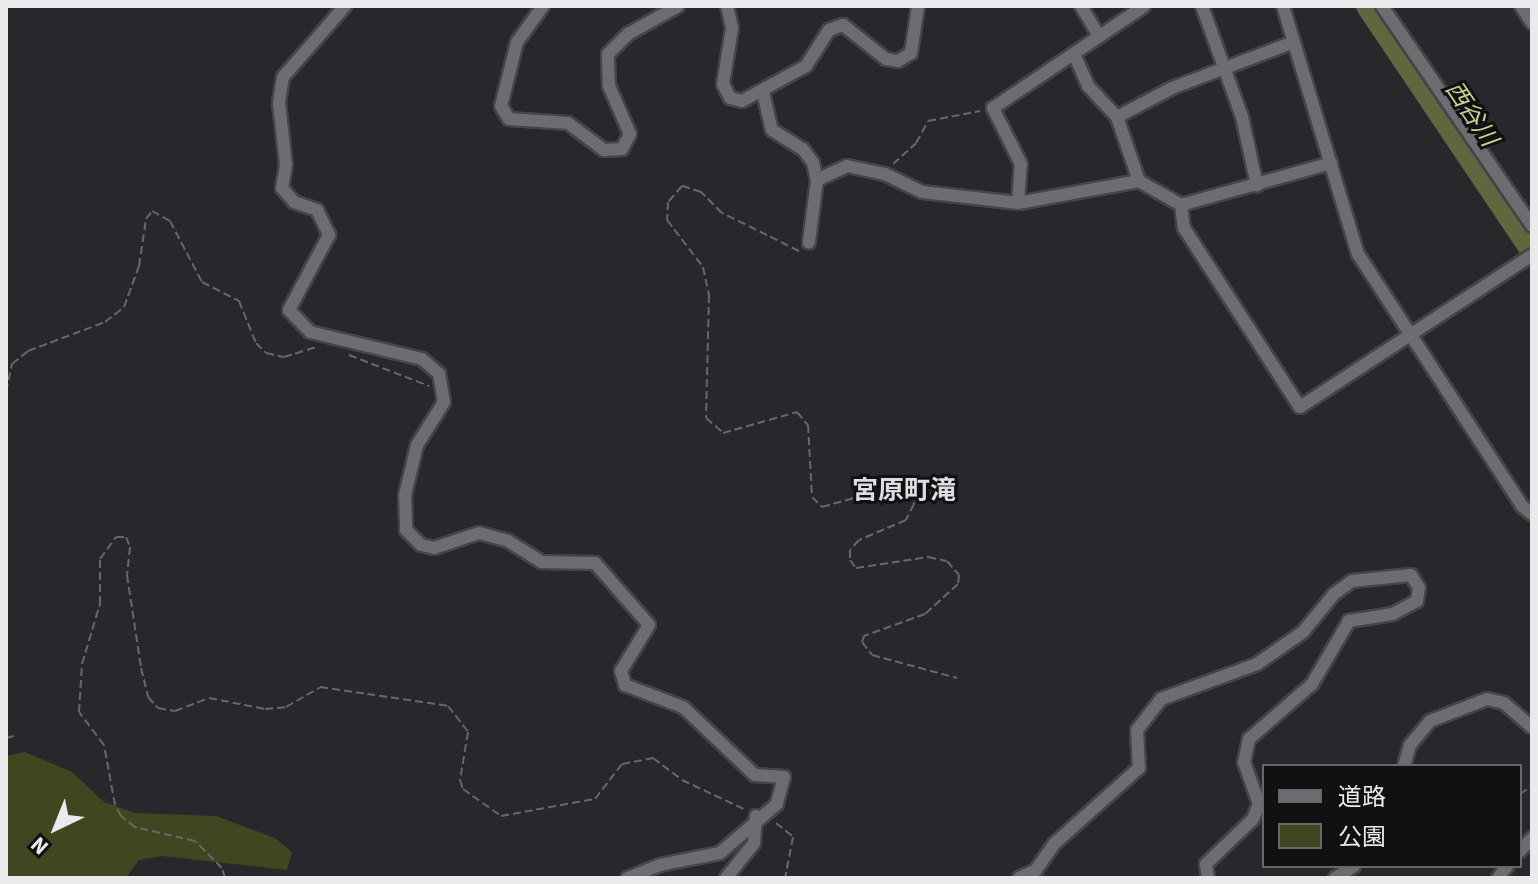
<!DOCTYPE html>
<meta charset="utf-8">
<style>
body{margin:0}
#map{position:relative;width:1538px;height:884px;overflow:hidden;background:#28272b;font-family:"Source Sans 3","Noto Sans JP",sans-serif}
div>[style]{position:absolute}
.green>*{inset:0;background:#3f4620}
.river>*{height:22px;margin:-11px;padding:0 11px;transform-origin:11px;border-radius:11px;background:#5f673f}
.path>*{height:2px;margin-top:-1px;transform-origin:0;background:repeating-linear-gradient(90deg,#676669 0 8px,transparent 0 12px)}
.roads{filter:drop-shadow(2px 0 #454447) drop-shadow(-2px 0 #454447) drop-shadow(0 2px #454447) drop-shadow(0 -2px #454447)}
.street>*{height:12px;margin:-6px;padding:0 6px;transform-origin:6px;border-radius:6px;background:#6d6c70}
span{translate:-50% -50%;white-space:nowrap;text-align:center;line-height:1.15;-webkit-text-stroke:6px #111012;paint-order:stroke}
.water-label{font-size:24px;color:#c5d490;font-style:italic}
.quarter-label{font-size:26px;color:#dedde2;font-weight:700}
.frame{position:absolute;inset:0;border:8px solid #eae9ec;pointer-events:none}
.legend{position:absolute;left:1262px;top:764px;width:260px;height:104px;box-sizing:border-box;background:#111012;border:2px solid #686769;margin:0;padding:10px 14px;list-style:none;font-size:24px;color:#eae9ec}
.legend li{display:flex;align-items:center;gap:16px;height:40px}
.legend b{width:40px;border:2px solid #686769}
.north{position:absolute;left:16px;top:788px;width:80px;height:80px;-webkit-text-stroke:6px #111012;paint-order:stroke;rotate:223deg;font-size:22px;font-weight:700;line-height:32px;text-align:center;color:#eae9ec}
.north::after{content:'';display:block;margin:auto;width:28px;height:36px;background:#eae9ec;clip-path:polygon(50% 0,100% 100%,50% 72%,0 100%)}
</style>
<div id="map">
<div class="green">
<div style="clip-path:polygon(25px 752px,72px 772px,104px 802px,135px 813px,216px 816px,275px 838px,292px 852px,287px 870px,162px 856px,139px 860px,126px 878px,6px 878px,6px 756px)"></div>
</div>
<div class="river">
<div style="left:1367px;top:6px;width:296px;rotate:56.1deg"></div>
</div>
<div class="path">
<div style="left:893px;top:164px;width:31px;rotate:-42deg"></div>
<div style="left:916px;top:143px;width:25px;rotate:-61deg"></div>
<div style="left:928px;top:121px;width:53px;rotate:-10.9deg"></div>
<div style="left:799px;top:251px;width:86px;rotate:-153.7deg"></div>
<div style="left:722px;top:213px;width:30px;rotate:-135deg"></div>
<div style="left:701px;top:192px;width:20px;rotate:-162deg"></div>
<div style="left:682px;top:186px;width:21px;rotate:131deg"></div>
<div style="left:668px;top:202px;width:18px;rotate:93deg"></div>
<div style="left:667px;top:220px;width:59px;rotate:52.5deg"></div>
<div style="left:703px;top:267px;width:29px;rotate:78deg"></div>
<div style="left:709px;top:295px;width:123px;rotate:91.4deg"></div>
<div style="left:706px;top:418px;width:23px;rotate:41deg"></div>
<div style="left:723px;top:433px;width:77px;rotate:-15.8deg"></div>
<div style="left:797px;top:412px;width:17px;rotate:50deg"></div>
<div style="left:808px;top:425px;width:72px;rotate:86.8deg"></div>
<div style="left:812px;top:497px;width:14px;rotate:45deg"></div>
<div style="left:822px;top:507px;width:81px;rotate:-15.8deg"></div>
<div style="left:900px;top:485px;width:11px;rotate:34deg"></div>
<div style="left:909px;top:491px;width:14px;rotate:69deg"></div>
<div style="left:914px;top:504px;width:18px;rotate:117deg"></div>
<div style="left:906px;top:520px;width:51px;rotate:156.9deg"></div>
<div style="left:859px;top:540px;width:13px;rotate:132deg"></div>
<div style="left:850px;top:550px;width:10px;rotate:90deg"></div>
<div style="left:850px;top:560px;width:10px;rotate:53deg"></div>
<div style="left:856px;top:568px;width:73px;rotate:-8.7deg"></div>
<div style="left:928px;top:557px;width:19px;rotate:12deg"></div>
<div style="left:947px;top:561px;width:18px;rotate:49deg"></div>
<div style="left:959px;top:575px;width:9px;rotate:96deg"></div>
<div style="left:958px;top:584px;width:45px;rotate:137.7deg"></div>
<div style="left:925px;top:614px;width:65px;rotate:160.2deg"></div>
<div style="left:864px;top:636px;width:6px;rotate:108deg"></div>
<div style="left:862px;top:642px;width:16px;rotate:52deg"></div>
<div style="left:872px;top:655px;width:88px;rotate:15.1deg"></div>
<div style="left:349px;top:355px;width:86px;rotate:21.2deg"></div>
<div style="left:6px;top:392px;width:29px;rotate:-78deg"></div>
<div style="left:12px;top:364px;width:21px;rotate:-39deg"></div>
<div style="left:28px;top:351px;width:82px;rotate:-20.6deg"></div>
<div style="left:105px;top:322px;width:24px;rotate:-38deg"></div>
<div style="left:124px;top:307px;width:44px;rotate:-69.9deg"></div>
<div style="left:139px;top:266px;width:48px;rotate:-81.5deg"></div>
<div style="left:146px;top:219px;width:10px;rotate:-53deg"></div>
<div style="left:152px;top:211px;width:21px;rotate:29deg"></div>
<div style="left:170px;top:221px;width:69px;rotate:62.3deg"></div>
<div style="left:202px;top:282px;width:42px;rotate:27.2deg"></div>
<div style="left:239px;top:301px;width:45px;rotate:68deg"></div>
<div style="left:256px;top:343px;width:14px;rotate:45deg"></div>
<div style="left:266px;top:353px;width:18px;rotate:13deg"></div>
<div style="left:284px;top:357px;width:34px;rotate:-17deg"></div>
<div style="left:6px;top:738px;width:8px;rotate:-14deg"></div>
<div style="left:1520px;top:794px;width:14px;rotate:-34deg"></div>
<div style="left:776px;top:823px;width:22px;rotate:39deg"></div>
<div style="left:793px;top:837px;width:42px;rotate:101deg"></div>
<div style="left:225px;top:878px;width:10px;rotate:-107deg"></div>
<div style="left:222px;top:868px;width:38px;rotate:-135deg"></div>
<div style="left:195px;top:841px;width:62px;rotate:-166.9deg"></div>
<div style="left:135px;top:827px;width:18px;rotate:-142deg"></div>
<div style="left:121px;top:816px;width:13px;rotate:-119deg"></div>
<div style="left:115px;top:805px;width:61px;rotate:-100.4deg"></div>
<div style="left:104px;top:745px;width:41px;rotate:-127.1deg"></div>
<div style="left:79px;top:712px;width:48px;rotate:-86.4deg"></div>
<div style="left:82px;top:664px;width:63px;rotate:-73.3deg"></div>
<div style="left:100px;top:604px;width:45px;rotate:-90deg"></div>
<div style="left:100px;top:559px;width:27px;rotate:-54deg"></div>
<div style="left:116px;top:537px;width:10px"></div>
<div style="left:126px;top:537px;width:11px;rotate:68deg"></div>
<div style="left:130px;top:547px;width:28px;rotate:96deg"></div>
<div style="left:127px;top:575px;width:94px;rotate:81.4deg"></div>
<div style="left:141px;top:668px;width:30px;rotate:76deg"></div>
<div style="left:148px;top:697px;width:15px;rotate:48deg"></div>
<div style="left:158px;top:708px;width:17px;rotate:10deg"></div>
<div style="left:175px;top:711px;width:36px;rotate:-21deg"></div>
<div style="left:209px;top:698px;width:57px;rotate:11.1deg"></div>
<div style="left:265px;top:709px;width:21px;rotate:-5deg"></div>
<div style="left:286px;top:707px;width:39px;rotate:-30deg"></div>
<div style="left:320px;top:687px;width:129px;rotate:8.4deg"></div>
<div style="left:448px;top:706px;width:33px;rotate:52deg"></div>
<div style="left:468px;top:732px;width:49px;rotate:99.5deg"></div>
<div style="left:460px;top:780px;width:9px;rotate:72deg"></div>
<div style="left:463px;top:789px;width:47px;rotate:35.4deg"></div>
<div style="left:501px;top:816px;width:96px;rotate:-10.3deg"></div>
<div style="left:595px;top:799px;width:44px;rotate:-52.4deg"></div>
<div style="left:622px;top:764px;width:32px;rotate:-11deg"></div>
<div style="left:653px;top:758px;width:36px;rotate:37deg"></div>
<div style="left:682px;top:780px;width:68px;rotate:25.1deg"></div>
</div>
<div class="roads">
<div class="street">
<div style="left:345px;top:6px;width:94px;rotate:131.1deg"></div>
<div style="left:283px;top:77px;width:26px;rotate:99deg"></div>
<div style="left:279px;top:103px;width:62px;rotate:83.6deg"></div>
<div style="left:286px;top:165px;width:23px;rotate:100deg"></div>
<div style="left:282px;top:188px;width:18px;rotate:49deg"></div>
<div style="left:294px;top:202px;width:24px;rotate:19deg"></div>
<div style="left:317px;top:210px;width:28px;rotate:64deg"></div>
<div style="left:329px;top:235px;width:85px;rotate:118.1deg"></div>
<div style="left:289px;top:310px;width:30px;rotate:46deg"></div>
<div style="left:310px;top:332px;width:115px;rotate:13.6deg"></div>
<div style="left:422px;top:359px;width:23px;rotate:41deg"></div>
<div style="left:439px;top:374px;width:28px;rotate:80deg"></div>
<div style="left:444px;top:402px;width:51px;rotate:122.1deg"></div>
<div style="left:417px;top:445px;width:51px;rotate:103.5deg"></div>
<div style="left:405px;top:495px;width:35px;rotate:88deg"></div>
<div style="left:406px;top:530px;width:21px;rotate:45deg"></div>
<div style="left:421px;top:545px;width:13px;rotate:13deg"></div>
<div style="left:434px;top:548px;width:47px;rotate:-18.4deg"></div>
<div style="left:479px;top:533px;width:30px;rotate:15deg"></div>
<div style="left:508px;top:541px;width:40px;rotate:32deg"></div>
<div style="left:542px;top:562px;width:53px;rotate:1.1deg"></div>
<div style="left:595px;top:563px;width:82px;rotate:48.9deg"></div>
<div style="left:649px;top:625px;width:54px;rotate:121.3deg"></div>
<div style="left:621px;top:671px;width:15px;rotate:74deg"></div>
<div style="left:625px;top:685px;width:62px;rotate:20.8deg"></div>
<div style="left:683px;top:707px;width:99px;rotate:43.4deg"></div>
<div style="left:755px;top:775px;width:29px;rotate:4deg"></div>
<div style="left:784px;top:777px;width:28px;rotate:105deg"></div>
<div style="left:777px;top:804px;width:75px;rotate:139.3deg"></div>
<div style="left:720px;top:853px;width:61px;rotate:168.7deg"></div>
<div style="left:660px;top:865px;width:35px;rotate:158deg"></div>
<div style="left:543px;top:6px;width:44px;rotate:125.8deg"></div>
<div style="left:517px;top:42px;width:66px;rotate:104deg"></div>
<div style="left:501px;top:106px;width:15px;rotate:58deg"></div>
<div style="left:509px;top:119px;width:59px;rotate:3.9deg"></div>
<div style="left:568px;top:123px;width:45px;rotate:36.9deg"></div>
<div style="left:604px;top:150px;width:18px;rotate:-3deg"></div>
<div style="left:622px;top:149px;width:17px;rotate:-62deg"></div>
<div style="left:630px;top:134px;width:52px;rotate:-113.6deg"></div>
<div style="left:609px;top:86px;width:32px;rotate:-92deg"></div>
<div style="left:608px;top:54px;width:28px;rotate:-45deg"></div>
<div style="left:628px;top:34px;width:57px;rotate:-29.2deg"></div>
<div style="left:727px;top:6px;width:23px;rotate:77deg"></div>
<div style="left:732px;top:28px;width:57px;rotate:99.1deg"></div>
<div style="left:723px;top:84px;width:16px;rotate:63deg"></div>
<div style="left:730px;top:98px;width:12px;rotate:14deg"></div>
<div style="left:742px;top:101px;width:73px;rotate:-28.7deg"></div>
<div style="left:806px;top:66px;width:43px;rotate:-57.4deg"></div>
<div style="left:829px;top:30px;width:15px;rotate:-20deg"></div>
<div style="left:843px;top:25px;width:55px;rotate:38.3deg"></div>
<div style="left:886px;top:59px;width:12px;rotate:9deg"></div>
<div style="left:898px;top:61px;width:15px;rotate:-32deg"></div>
<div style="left:911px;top:53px;width:48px;rotate:-81.5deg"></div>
<div style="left:1081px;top:6px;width:35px;rotate:59deg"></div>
<div style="left:1202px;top:6px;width:118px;rotate:70.2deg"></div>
<div style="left:1242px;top:117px;width:70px;rotate:77.6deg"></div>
<div style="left:1283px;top:6px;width:259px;rotate:73.2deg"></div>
<div style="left:1358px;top:254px;width:301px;rotate:56.9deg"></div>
<div style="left:1522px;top:506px;width:13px;rotate:39deg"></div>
<div style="left:1382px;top:6px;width:266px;rotate:55.7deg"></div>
<div style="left:1521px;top:6px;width:20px;rotate:57deg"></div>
<div style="left:1074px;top:54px;width:35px;rotate:66deg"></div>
<div style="left:1088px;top:86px;width:42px;rotate:46.9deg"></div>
<div style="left:1117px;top:117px;width:62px;rotate:-27.8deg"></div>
<div style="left:1172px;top:88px;width:130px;rotate:-20.7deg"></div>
<div style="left:763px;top:92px;width:39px;rotate:77deg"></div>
<div style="left:772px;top:130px;width:36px;rotate:32deg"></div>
<div style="left:803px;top:149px;width:17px;rotate:54deg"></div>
<div style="left:813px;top:163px;width:17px;rotate:77deg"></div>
<div style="left:817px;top:180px;width:63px;rotate:97.4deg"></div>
<div style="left:1117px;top:117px;width:68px;rotate:71deg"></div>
<div style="left:1139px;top:181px;width:48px;rotate:29.7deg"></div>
<div style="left:1181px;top:205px;width:156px;rotate:-15.6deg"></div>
<div style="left:817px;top:180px;width:33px;rotate:-25deg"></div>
<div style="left:847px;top:166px;width:39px;rotate:12deg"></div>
<div style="left:885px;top:174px;width:41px;rotate:25.9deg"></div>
<div style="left:922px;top:192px;width:97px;rotate:6.5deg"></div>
<div style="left:1018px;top:203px;width:123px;rotate:-10.3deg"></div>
<div style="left:1018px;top:203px;width:39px;rotate:-86deg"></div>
<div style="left:1021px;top:164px;width:63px;rotate:-116.6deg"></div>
<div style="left:993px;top:108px;width:182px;rotate:-34deg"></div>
<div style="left:1181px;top:205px;width:23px;rotate:83deg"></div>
<div style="left:1184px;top:228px;width:213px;rotate:57.1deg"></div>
<div style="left:1300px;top:407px;width:277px;rotate:-33.2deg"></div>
<div style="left:1404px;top:766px;width:22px;rotate:-74deg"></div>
<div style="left:1410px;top:745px;width:31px;rotate:-50deg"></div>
<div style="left:1430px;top:721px;width:61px;rotate:-21.1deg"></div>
<div style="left:1487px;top:699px;width:17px;rotate:13deg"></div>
<div style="left:1504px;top:703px;width:37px;rotate:41deg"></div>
<div style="left:1520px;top:851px;width:18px;rotate:-47deg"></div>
<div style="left:726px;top:878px;width:45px;rotate:-51.3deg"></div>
<div style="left:754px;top:843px;width:27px;rotate:-86deg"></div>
<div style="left:1019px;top:878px;width:19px;rotate:-25deg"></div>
<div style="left:1036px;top:870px;width:32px;rotate:-55deg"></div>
<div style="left:1054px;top:844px;width:114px;rotate:-41.8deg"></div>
<div style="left:1139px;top:768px;width:38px;rotate:-93deg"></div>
<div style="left:1137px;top:730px;width:39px;rotate:-52deg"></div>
<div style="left:1161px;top:699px;width:102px;rotate:-20deg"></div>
<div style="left:1257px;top:664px;width:56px;rotate:-34.8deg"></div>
<div style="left:1303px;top:632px;width:49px;rotate:-50.8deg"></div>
<div style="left:1334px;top:594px;width:22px;rotate:-36deg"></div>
<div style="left:1352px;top:581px;width:59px;rotate:-5.8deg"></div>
<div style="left:1411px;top:575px;width:15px;rotate:58deg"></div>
<div style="left:1419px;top:588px;width:13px;rotate:99deg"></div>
<div style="left:1417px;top:601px;width:27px;rotate:152deg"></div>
<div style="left:1393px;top:614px;width:45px;rotate:171deg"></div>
<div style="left:1349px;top:621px;width:73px;rotate:120.4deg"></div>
<div style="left:1312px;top:684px;width:84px;rotate:138.9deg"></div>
<div style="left:1249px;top:739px;width:24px;rotate:102deg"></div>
<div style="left:1244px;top:762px;width:45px;rotate:70.3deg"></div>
<div style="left:1259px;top:804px;width:16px;rotate:112deg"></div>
<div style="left:1253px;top:819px;width:65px;rotate:136.2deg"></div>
<div style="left:1206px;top:864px;width:14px;rotate:82deg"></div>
<div style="left:1335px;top:878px;width:22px;rotate:-32deg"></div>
<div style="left:1498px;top:878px;width:15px;rotate:-53deg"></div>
</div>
</div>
<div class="water-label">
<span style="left:1471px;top:114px;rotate:56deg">西谷川</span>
</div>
<div class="quarter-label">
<span style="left:904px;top:491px">宮原町滝</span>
</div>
<div class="frame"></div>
<ul class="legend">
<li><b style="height:10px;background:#6d6c70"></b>道路</li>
<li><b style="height:22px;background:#3f4620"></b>公園</li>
</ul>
<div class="north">N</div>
</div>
